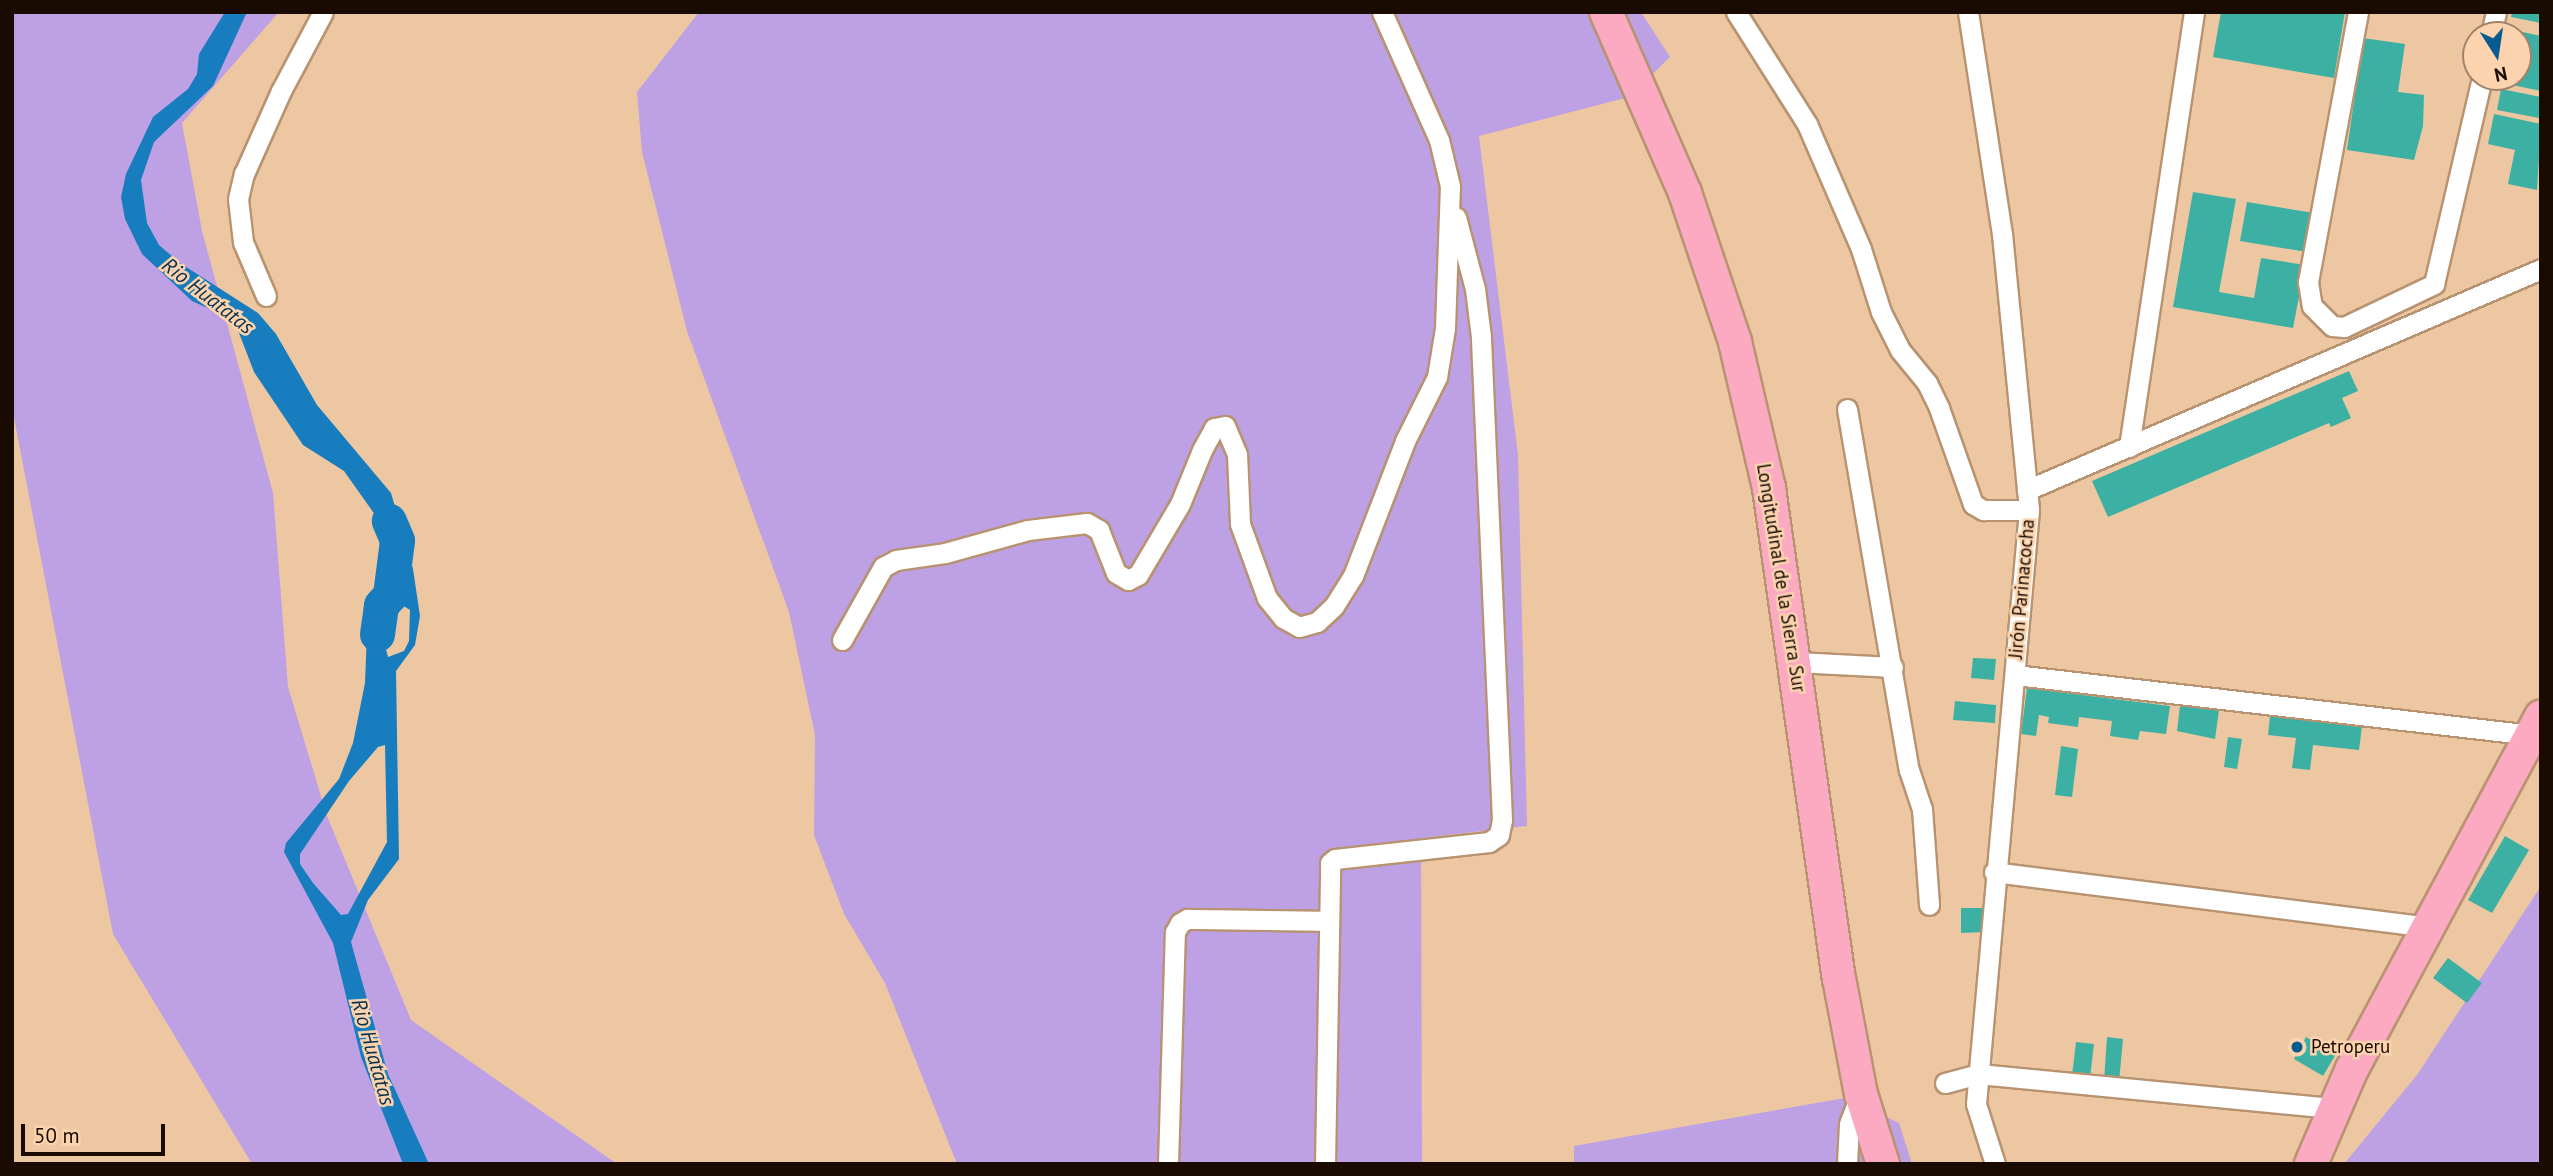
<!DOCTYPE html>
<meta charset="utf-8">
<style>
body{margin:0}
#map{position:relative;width:2553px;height:1176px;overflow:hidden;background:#edc6a2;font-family:"PT Sans",sans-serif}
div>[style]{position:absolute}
.green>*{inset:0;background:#bea0e5}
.water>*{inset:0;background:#177dbe}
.river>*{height:35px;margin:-17.5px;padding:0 17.5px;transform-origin:17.5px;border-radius:17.5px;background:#177dbe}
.building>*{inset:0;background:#3cb1a3}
.roads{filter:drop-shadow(2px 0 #b89371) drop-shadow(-2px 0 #b89371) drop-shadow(0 2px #b89371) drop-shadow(0 -2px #b89371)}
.street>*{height:19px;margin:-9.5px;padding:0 9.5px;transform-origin:9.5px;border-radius:9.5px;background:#fff}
.primary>*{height:32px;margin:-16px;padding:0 16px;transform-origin:16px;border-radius:16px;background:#fca9c2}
.dots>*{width:19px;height:19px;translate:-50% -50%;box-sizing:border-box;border:4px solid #fbd3af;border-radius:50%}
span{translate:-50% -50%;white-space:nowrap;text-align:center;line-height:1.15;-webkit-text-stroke:5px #fbd3af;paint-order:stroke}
.street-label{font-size:19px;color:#190b02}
.poi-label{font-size:19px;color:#190b02}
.left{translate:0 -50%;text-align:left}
.water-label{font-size:21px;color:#0b324d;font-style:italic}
.frame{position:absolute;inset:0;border:14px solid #190b02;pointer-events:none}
.north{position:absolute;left:2462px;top:21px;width:70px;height:70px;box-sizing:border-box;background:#fbd3af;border:2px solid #a1836a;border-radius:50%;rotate:168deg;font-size:19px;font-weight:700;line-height:28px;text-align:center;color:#190b02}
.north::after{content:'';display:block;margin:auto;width:24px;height:32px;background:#085b8e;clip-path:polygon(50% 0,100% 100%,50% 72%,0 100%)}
.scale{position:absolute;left:21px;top:1124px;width:144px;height:32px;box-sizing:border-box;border:4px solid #190b02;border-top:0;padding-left:9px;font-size:21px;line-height:24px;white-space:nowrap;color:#190b02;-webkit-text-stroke:5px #fbd3af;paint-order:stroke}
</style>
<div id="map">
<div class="green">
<div style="clip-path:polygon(12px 12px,279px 12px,182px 123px,202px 231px,273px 493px,288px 687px,327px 816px,411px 1020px,617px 1164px,252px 1164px,113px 934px,12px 407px)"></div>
<div style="clip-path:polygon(699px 12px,1641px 12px,1670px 57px,1629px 97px,1479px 136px,1518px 455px,1527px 826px,1421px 838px,1422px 1164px,957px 1164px,885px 983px,844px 914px,814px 835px,815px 735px,789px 612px,687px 331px,642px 152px,637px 92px)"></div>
<div style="clip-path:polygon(2541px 886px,2541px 1164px,2344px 1164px,2417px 1075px)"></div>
<div style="clip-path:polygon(1845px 1098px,1899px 1123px,1912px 1164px,1574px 1164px,1574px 1146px)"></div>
</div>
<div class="water">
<div style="clip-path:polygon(evenodd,225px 12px,247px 12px,213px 86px,154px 142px,141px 180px,147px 223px,159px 245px,180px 263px,258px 313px,276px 334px,317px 405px,391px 493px,399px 520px,413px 569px,420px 616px,415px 645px,396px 671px,399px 859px,368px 900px,351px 942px,388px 1074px,429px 1164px,403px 1164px,361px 1057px,333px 943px,284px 852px,286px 843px,339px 779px,353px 743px,365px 683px,368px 606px,373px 593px,395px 589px,391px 554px,378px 519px,344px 471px,303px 445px,254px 372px,234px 320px,192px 301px,142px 254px,125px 219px,121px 197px,126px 174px,153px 117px,188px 89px,197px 74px,199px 54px,225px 12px,402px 605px,410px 610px,409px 641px,404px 651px,388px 657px,380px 626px,383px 617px,402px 605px,225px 12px,385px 745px,387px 842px,348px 914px,341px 915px,313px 883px,300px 864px,300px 854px,349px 781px,378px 747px,385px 745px)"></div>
</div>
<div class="river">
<div style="left:377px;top:634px;width:29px;rotate:-82deg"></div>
<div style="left:381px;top:605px;width:13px;rotate:-48deg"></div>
<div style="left:390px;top:595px;width:55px;rotate:-82.7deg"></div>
<div style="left:397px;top:540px;width:21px;rotate:-113deg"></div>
</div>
<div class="building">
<div style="clip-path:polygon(2221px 12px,2345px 12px,2334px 78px,2213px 57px)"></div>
<div style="clip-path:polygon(2512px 12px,2541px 12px,2541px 23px,2511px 17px)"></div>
<div style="clip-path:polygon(2509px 29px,2541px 36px,2541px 91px,2498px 82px,2499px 77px,2518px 77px,2518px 35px,2507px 35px)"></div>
<div style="clip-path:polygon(2363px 38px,2405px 44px,2398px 92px,2424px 95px,2423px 126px,2414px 160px,2347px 150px)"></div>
<div style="clip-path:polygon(2501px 89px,2541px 97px,2539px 118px,2497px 110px)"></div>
<div style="clip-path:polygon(2494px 114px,2541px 124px,2537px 190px,2508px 184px,2515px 150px,2488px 144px)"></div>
<div style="clip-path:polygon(2193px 192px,2236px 199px,2219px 292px,2254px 298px,2261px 258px,2305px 265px,2293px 328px,2173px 307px)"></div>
<div style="clip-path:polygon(2247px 202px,2314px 213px,2307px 252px,2240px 241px)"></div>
<div style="clip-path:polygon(2349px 371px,2358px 391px,2342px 398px,2351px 418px,2331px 427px,2329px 423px,2108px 517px,2092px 481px)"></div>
<div style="clip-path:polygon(1973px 658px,1996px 659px,1994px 680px,1971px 678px)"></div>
<div style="clip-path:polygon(2027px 688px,2170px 706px,2166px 734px,2140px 731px,2138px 740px,2110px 736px,2112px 721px,2079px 717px,2078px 727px,2048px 723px,2049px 717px,2039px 715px,2036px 736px,2021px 734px)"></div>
<div style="clip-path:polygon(1955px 701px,1996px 705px,1995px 723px,1953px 720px)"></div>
<div style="clip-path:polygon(2180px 706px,2219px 710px,2215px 739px,2177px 731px)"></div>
<div style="clip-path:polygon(2271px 707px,2363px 718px,2359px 750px,2313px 745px,2310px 770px,2292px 768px,2296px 738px,2268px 735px)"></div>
<div style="clip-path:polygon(2228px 737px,2242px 739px,2237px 769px,2224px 767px)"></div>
<div style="clip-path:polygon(2061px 746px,2078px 749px,2072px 797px,2055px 795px)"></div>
<div style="clip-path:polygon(2505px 836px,2529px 850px,2492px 913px,2468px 900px)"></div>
<div style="clip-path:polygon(1961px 908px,1986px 908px,1986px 932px,1961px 933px)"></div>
<div style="clip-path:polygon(2448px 958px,2482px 983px,2467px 1003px,2433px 978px)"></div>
<div style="clip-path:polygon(2107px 1037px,2123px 1039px,2119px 1082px,2104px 1081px)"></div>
<div style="clip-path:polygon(2306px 1037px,2336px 1054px,2323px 1076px,2294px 1059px)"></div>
<div style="clip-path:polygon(2076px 1042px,2094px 1044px,2090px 1078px,2072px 1076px)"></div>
</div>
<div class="roads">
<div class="street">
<div style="left:1736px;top:12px;width:133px;rotate:57.6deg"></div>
<div style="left:1807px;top:124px;width:136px;rotate:66.6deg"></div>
<div style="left:1861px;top:249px;width:66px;rotate:72.4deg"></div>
<div style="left:1881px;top:312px;width:42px;rotate:63.4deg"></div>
<div style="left:1900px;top:350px;width:43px;rotate:50.7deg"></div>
<div style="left:1927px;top:383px;width:28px;rotate:64deg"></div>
<div style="left:1939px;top:408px;width:102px;rotate:70.5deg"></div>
<div style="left:1973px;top:504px;width:12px;rotate:31deg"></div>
<div style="left:1983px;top:510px;width:46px"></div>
<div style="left:1968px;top:12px;width:225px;rotate:81.3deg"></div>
<div style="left:2002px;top:234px;width:277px;rotate:84.4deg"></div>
<div style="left:2029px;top:510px;width:596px;rotate:95.1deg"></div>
<div style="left:1976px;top:1104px;width:63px;rotate:72.4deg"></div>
<div style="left:2358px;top:12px;width:275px;rotate:100.5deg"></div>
<div style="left:2308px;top:282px;width:24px;rotate:81deg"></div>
<div style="left:2312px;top:306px;width:28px;rotate:45deg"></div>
<div style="left:2332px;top:326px;width:12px;rotate:5deg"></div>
<div style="left:2344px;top:327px;width:100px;rotate:-25.5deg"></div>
<div style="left:2434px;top:284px;width:212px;rotate:-76.9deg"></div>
<div style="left:2491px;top:35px;width:24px;rotate:-78deg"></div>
<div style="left:266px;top:296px;width:59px;rotate:-113.1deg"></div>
<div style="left:243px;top:242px;width:43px;rotate:-96.6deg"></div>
<div style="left:238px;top:199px;width:26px;rotate:-77deg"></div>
<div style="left:244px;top:174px;width:91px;rotate:-66deg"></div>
<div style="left:281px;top:91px;width:89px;rotate:-62deg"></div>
<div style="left:1847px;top:409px;width:366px;rotate:80.3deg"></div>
<div style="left:1909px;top:770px;width:41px;rotate:71.6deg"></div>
<div style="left:1922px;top:809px;width:96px;rotate:85.8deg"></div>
<div style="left:2129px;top:447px;width:440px;rotate:-81.5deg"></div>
<div style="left:2027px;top:490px;width:559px;rotate:-23.27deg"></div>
<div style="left:842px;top:640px;width:84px;rotate:-60.7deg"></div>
<div style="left:883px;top:567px;width:15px;rotate:-28deg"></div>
<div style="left:896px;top:560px;width:49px;rotate:-8.1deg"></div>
<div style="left:945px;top:553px;width:86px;rotate:-15.5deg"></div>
<div style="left:1028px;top:530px;width:59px;rotate:-6.8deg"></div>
<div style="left:1087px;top:523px;width:14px;rotate:30deg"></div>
<div style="left:1099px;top:530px;width:46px;rotate:68.4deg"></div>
<div style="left:1116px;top:573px;width:14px;rotate:30deg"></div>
<div style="left:1128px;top:580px;width:11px;rotate:-27deg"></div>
<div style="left:1138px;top:575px;width:82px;rotate:-59.4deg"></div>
<div style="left:1180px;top:504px;width:58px;rotate:-67.8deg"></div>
<div style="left:1202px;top:450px;width:25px;rotate:-61deg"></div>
<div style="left:1214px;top:428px;width:11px;rotate:-10deg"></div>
<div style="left:1225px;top:426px;width:30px;rotate:67deg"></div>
<div style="left:1237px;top:454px;width:70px;rotate:87.5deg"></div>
<div style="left:1240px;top:524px;width:79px;rotate:70deg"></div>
<div style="left:1267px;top:598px;width:26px;rotate:51deg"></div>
<div style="left:1283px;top:618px;width:18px;rotate:29deg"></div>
<div style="left:1299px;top:627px;width:19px;rotate:-16deg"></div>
<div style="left:1317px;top:622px;width:23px;rotate:-43deg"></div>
<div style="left:1334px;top:606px;width:36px;rotate:-58deg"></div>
<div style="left:1353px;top:576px;width:145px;rotate:-68.9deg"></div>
<div style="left:1405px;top:441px;width:72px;rotate:-63.4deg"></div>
<div style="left:1437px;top:377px;width:50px;rotate:-80.7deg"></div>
<div style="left:1445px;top:328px;width:142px;rotate:-88deg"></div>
<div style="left:1450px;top:186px;width:47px;rotate:-103.4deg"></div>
<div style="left:1439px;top:140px;width:140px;rotate:-114deg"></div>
<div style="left:1796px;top:662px;width:97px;rotate:3deg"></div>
<div style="left:2015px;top:675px;width:520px;rotate:6.62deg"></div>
<div style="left:1994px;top:872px;width:437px;rotate:7.2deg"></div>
<div style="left:1945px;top:1083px;width:35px;rotate:-15deg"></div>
<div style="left:1979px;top:1074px;width:357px;rotate:5.5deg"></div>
<div style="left:1168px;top:1164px;width:232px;rotate:-88.3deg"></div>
<div style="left:1175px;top:932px;width:10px;rotate:-61deg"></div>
<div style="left:1180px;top:923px;width:8px;rotate:-30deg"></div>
<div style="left:1187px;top:919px;width:141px;rotate:0.8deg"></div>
<div style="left:1325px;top:1164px;width:301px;rotate:-89deg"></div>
<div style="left:1330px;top:863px;width:6px;rotate:-39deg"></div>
<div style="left:1335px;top:859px;width:155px;rotate:-6.3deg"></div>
<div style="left:1489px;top:842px;width:12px;rotate:-35deg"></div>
<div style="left:1499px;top:835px;width:15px;rotate:-79deg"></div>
<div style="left:1502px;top:820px;width:483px;rotate:-92.5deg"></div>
<div style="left:1481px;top:337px;width:48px;rotate:-97.1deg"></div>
<div style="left:1475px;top:289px;width:74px;rotate:-104.8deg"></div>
<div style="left:1847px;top:1164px;width:40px;rotate:-87.1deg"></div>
<div style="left:1849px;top:1124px;width:31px;rotate:-69deg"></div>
</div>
<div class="primary">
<div style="left:1606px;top:12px;width:197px;rotate:66.4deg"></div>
<div style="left:1685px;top:193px;width:157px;rotate:71.4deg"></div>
<div style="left:1735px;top:342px;width:150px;rotate:76.9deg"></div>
<div style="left:1769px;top:488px;width:495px;rotate:81.9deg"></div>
<div style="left:1839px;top:978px;width:118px;rotate:79.3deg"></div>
<div style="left:1861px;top:1094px;width:73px;rotate:72.6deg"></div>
<div style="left:2311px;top:1164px;width:103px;rotate:-66.7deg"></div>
<div style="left:2352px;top:1069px;width:400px;rotate:-61.8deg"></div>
</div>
</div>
<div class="dots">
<div style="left:2297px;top:1047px;background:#085b8e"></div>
</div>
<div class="street-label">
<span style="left:1781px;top:578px;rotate:81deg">Longitudinal de la Sierra Sur</span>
<span style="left:2022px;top:589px;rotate:-85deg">Jirón Parinacocha</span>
</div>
<div class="poi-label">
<span class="left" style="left:2311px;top:1047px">Petroperu</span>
</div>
<div class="water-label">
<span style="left:208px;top:296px;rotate:38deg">Rio Huatatas</span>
<span style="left:373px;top:1052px;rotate:74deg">Rio Huatatas</span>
</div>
<div class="frame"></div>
<div class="north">N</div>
<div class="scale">50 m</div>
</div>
